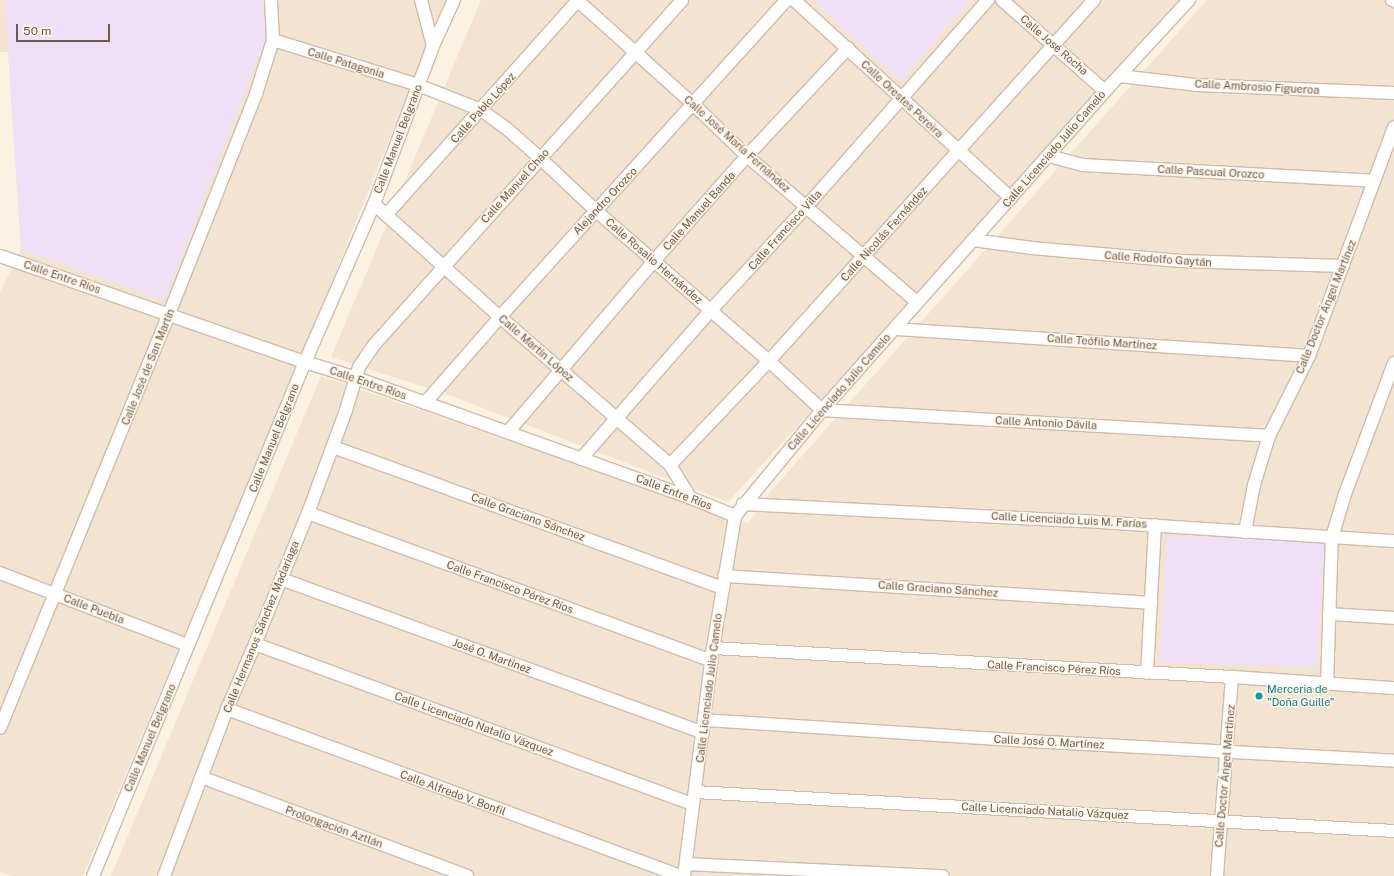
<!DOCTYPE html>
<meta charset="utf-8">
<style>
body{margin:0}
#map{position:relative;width:1394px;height:876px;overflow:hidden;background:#fbf2e2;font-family:"Public Sans",sans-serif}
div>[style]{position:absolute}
.residential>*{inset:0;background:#f3e4d1}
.education>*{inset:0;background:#efdff7}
.roads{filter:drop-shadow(1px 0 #cebcad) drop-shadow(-1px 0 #cebcad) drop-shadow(0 1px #cebcad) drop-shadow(0 -1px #cebcad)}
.minor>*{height:12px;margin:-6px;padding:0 6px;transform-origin:6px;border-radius:6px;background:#fff}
.dots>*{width:11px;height:11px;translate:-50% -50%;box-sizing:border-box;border:2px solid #fef6e8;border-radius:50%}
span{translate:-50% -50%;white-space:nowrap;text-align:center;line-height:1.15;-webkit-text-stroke:3px #fef6e8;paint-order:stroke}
.street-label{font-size:11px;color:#72594a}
.culture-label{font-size:11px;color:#0d838f}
.left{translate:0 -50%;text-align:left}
.scale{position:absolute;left:16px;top:24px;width:94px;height:18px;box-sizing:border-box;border:2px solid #72594a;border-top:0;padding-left:5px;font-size:12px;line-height:14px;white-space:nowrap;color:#72594a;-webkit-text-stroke:3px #fef6e8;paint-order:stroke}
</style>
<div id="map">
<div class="residential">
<div style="clip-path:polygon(0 0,446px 0,308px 340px,83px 876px,12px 876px,0 872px,0 293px,21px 249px,8px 52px,0 52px)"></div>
<div style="clip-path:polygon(481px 0,1186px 0,728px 502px,449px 395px,331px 357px)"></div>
<div style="clip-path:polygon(1207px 0,1394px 0,1394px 876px,111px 876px,321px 376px,748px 523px,771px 491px)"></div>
</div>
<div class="education">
<div style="clip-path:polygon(5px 0,263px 0,265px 40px,164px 300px,21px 249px)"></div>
<div style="clip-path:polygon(813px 0,969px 0,901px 81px)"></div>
<div style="clip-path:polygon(1167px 536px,1324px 542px,1317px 667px,1160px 662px)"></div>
</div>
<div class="roads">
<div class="minor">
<div style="left:421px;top:0;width:48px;rotate:75.4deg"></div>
<div style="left:577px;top:0;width:157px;rotate:41.9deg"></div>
<div style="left:694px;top:105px;width:74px;rotate:43.9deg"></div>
<div style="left:747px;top:156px;width:224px;rotate:40.7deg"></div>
<div style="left:794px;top:0;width:294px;rotate:42.4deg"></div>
<div style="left:1002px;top:0;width:137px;rotate:41.5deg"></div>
<div style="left:1392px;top:0;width:2px;rotate:27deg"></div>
<div style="left:273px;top:40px;width:152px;rotate:17.2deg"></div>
<div style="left:418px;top:85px;width:68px;rotate:21.6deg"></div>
<div style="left:481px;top:110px;width:31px;rotate:36deg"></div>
<div style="left:506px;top:128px;width:45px;rotate:41.4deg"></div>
<div style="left:540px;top:158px;width:76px;rotate:43.4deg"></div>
<div style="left:595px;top:210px;width:230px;rotate:41deg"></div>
<div style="left:769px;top:361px;width:72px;rotate:42.8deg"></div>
<div style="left:822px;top:410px;width:448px;rotate:3.3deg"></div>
<div style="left:1120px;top:76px;width:78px;rotate:6.7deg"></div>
<div style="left:1197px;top:85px;width:197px;rotate:2.3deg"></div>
<div style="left:1049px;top:156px;width:34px;rotate:15deg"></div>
<div style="left:1082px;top:165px;width:292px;rotate:3.1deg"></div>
<div style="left:374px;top:204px;width:169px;rotate:41.9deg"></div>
<div style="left:500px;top:317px;width:225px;rotate:41deg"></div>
<div style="left:670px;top:465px;width:39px;rotate:58deg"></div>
<div style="left:386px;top:215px;width:288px;rotate:-48.2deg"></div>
<div style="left:973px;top:240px;width:60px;rotate:7.7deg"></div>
<div style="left:1032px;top:248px;width:149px;rotate:5deg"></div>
<div style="left:1180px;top:261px;width:163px;rotate:1.8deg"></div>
<div style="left:0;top:256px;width:323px;rotate:19.2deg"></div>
<div style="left:305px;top:362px;width:53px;rotate:17.4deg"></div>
<div style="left:356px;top:378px;width:356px;rotate:19.7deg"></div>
<div style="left:691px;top:498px;width:48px;rotate:22.2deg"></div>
<div style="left:895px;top:329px;width:415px;rotate:3.7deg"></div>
<div style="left:425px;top:403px;width:114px;rotate:-48.9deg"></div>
<div style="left:500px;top:317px;width:427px;rotate:-47.9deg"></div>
<div style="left:508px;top:432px;width:225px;rotate:-49.5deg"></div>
<div style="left:654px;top:261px;width:140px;rotate:-48.5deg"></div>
<div style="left:747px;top:156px;width:148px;rotate:-46.9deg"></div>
<div style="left:333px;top:447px;width:415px;rotate:19.9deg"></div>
<div style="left:581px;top:459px;width:198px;rotate:-48.9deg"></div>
<div style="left:711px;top:310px;width:140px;rotate:-47.3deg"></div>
<div style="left:806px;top:207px;width:276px;rotate:-48.7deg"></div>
<div style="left:670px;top:465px;width:144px;rotate:-46.4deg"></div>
<div style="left:769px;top:361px;width:486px;rotate:-48deg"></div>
<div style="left:743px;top:504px;width:340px;rotate:2.9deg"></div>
<div style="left:1083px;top:521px;width:312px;rotate:3.7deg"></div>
<div style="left:308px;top:513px;width:430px;rotate:20.1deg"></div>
<div style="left:1245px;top:532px;width:48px;rotate:-79.2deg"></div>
<div style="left:1254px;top:485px;width:51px;rotate:-73deg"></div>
<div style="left:1269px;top:436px;width:89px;rotate:-63.4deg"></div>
<div style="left:1309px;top:356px;width:244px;rotate:-69.6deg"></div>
<div style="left:0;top:573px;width:201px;rotate:21deg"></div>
<div style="left:724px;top:576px;width:428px;rotate:3.6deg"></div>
<div style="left:281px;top:579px;width:449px;rotate:20deg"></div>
<div style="left:1329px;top:614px;width:65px;rotate:3.5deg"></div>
<div style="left:255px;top:644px;width:466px;rotate:20.1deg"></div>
<div style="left:713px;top:648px;width:520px;rotate:3.2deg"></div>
<div style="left:1232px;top:677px;width:162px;rotate:3.9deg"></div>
<div style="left:1147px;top:673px;width:148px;rotate:-86.9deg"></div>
<div style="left:1327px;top:684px;width:147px;rotate:-88.1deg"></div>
<div style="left:1332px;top:537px;width:45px;rotate:-73.2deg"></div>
<div style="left:1345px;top:494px;width:140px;rotate:-69.5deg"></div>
<div style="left:227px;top:709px;width:483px;rotate:20.2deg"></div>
<div style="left:705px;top:720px;width:326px;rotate:3.7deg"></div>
<div style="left:1030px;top:741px;width:365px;rotate:3.1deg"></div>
<div style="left:0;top:728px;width:447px;rotate:-67.8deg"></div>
<div style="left:169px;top:314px;width:237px;rotate:-68.4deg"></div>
<div style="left:256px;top:94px;width:57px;rotate:-72.5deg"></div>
<div style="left:273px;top:40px;width:40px;rotate:-92.9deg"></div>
<div style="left:201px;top:777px;width:284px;rotate:20.4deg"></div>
<div style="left:695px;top:792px;width:700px;rotate:3.19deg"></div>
<div style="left:686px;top:864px;width:257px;rotate:2.7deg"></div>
<div style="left:93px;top:876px;width:556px;rotate:-67.59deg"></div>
<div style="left:305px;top:362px;width:172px;rotate:-66.4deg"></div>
<div style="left:374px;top:204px;width:169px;rotate:-69.5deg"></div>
<div style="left:433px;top:46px;width:51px;rotate:-65.5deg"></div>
<div style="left:164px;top:876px;width:178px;rotate:-69.3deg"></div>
<div style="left:227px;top:709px;width:71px;rotate:-66.7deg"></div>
<div style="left:255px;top:644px;width:141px;rotate:-68deg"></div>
<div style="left:308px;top:513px;width:110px;rotate:-69.7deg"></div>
<div style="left:346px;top:410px;width:45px;rotate:-73.2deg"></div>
<div style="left:359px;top:367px;width:27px;rotate:-56deg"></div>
<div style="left:374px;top:345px;width:462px;rotate:-48.2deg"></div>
<div style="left:684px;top:876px;width:230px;rotate:-82.8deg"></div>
<div style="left:713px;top:648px;width:134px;rotate:-80.5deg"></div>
<div style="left:735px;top:516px;width:137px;rotate:-50.6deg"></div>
<div style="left:822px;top:410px;width:426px;rotate:-48.4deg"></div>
<div style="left:1105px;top:91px;width:124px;rotate:-47.3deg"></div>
<div style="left:1217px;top:876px;width:200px;rotate:-85.7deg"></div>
</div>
</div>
<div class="dots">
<div style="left:1259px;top:696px;background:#0f9aa8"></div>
</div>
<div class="street-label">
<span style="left:1054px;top:45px;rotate:41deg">Calle José Rocha</span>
<span style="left:346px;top:63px;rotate:17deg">Calle Patagonia</span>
<span style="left:1257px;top:87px;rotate:3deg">Calle Ambrosio Figueroa</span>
<span style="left:902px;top:99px;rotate:43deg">Calle Orestes Pereira</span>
<span style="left:483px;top:108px;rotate:-48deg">Calle Pablo López</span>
<span style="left:398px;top:139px;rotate:-69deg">Calle Manuel Belgrano</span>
<span style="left:737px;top:144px;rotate:42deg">Calle José María Fernández</span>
<span style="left:1054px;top:149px;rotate:-49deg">Calle Licenciado Julio Camelo</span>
<span style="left:1211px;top:172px;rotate:3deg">Calle Pascual Orozco</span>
<span style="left:515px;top:186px;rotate:-48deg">Calle Manuel Chao</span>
<span style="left:605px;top:201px;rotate:-47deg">Alejandro Orozco</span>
<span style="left:699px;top:211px;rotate:-48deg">Calle Manuel Banda</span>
<span style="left:785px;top:230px;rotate:-48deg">Calle Francisco Villa</span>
<span style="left:884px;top:234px;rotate:-48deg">Calle Nicolás Fernández</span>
<span style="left:1158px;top:259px;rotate:4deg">Calle Rodolfo Gaytán</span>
<span style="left:654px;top:261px;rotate:41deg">Calle Rosalio Hernández</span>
<span style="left:62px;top:277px;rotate:19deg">Calle Entre Ríos</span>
<span style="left:1326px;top:307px;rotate:-68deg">Calle Doctor Ángel Martínez</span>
<span style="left:1102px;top:342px;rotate:4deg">Calle Teófilo Martínez</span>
<span style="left:536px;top:348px;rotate:41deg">Calle Martín López</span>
<span style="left:148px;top:367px;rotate:-68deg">Calle José de San Martín</span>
<span style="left:368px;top:383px;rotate:19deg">Calle Entre Ríos</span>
<span style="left:839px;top:392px;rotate:-49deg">Calle Licenciado Julio Camelo</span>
<span style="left:1046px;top:423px;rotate:3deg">Calle Antonio Dávila</span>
<span style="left:274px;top:438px;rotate:-68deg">Calle Manuel Belgrano</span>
<span style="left:674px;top:492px;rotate:21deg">Calle Entre Ríos</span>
<span style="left:528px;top:517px;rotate:20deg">Calle Graciano Sánchez</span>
<span style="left:1069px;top:520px;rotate:3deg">Calle Licenciado Luis M. Farías</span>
<span style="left:510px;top:587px;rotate:20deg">Calle Francisco Pérez Ríos</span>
<span style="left:938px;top:589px;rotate:4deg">Calle Graciano Sánchez</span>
<span style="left:94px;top:609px;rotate:21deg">Calle Puebla</span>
<span style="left:261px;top:627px;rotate:-68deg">Calle Hermanos Sánchez Madariaga</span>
<span style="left:492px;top:656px;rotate:20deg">José O. Martínez</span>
<span style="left:1054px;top:668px;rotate:3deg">Calle Francisco Pérez Ríos</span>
<span style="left:709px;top:688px;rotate:-83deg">Calle Licenciado Julio Camelo</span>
<span style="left:474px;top:724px;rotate:20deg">Calle Licenciado Natalio Vázquez</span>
<span style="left:150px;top:738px;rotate:-67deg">Calle Manuel Belgrano</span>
<span style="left:1049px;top:742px;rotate:3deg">Calle José O. Martínez</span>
<span style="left:1225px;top:776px;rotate:-85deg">Calle Doctor Ángel Martínez</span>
<span style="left:453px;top:793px;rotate:20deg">Calle Alfredo V. Bonfil</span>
<span style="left:1045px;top:811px;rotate:3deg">Calle Licenciado Natalio Vázquez</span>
<span style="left:334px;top:827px;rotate:20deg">Prolongación Aztlán</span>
</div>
<div class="culture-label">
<span class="left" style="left:1267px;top:696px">Merceria de<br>"Doña Guille"</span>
</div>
<div class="scale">50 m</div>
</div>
